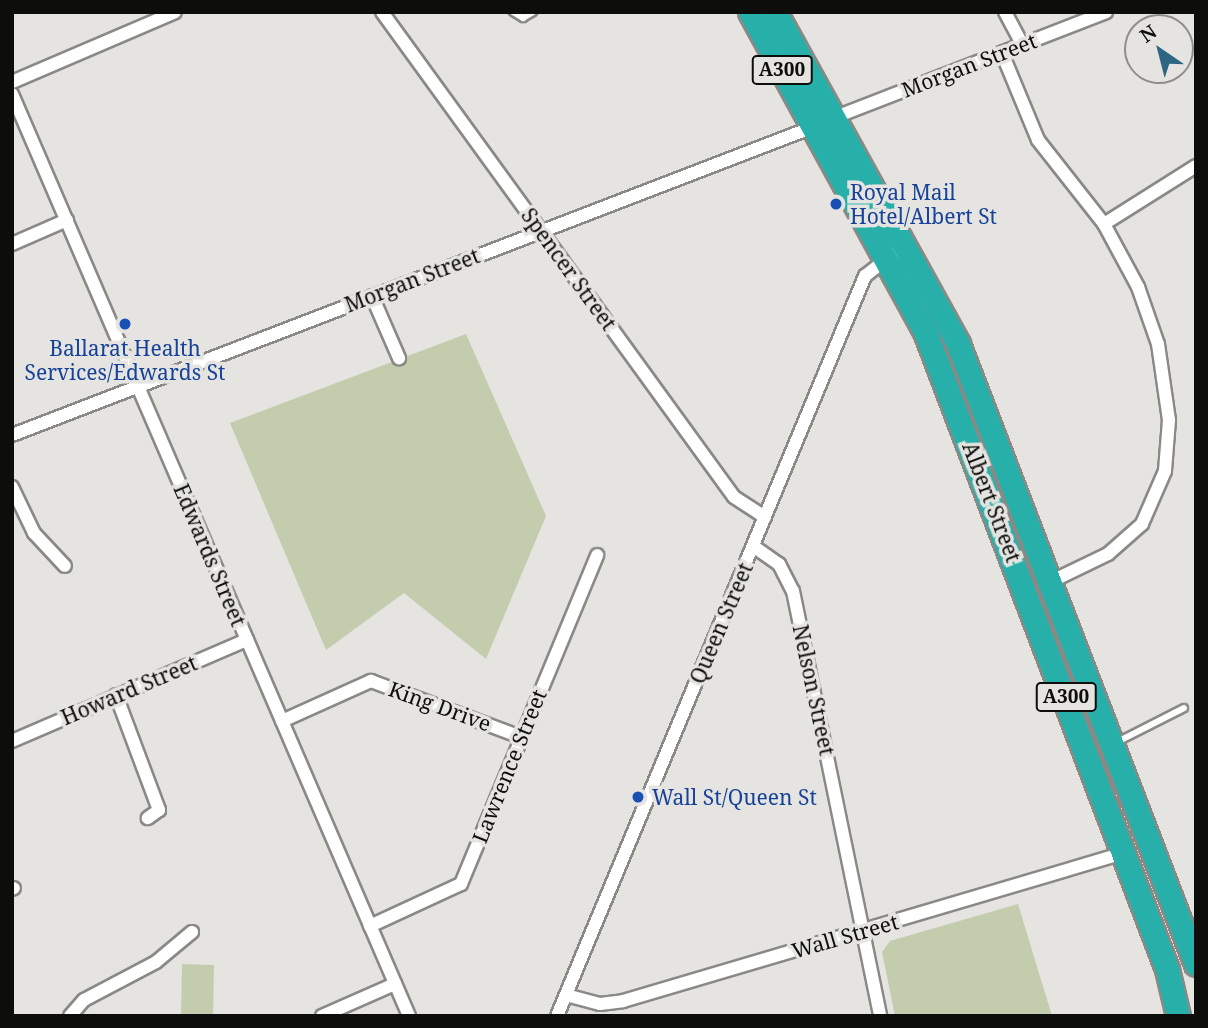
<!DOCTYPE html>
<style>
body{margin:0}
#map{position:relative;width:1208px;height:1028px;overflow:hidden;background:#e5e4e1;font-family:"Noto Serif",serif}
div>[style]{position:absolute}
.green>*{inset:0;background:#c3ccac}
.roads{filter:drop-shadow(2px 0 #8a8986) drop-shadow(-2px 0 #8a8986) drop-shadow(0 2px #8a8986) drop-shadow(0 -2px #8a8986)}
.lane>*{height:6px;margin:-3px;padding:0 3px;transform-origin:3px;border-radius:3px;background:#fff}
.street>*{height:12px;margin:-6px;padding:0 6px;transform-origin:6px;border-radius:6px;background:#fff}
.highway>*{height:23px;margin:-11.5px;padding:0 11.5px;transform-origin:11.5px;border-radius:11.5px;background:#27b0aa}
.dots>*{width:19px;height:19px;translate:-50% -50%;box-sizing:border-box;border:4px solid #e5e4e1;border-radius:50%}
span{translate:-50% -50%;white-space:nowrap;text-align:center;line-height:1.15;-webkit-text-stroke:7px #e5e4e1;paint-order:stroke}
.shield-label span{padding:2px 5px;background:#e5e4e1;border:2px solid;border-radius:5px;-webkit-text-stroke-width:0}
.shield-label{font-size:19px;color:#0d0d0c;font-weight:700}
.street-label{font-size:21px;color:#0d0d0c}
.transit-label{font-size:21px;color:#164399}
.left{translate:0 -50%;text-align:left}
.frame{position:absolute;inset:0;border:14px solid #0d0d0c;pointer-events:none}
.north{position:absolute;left:1124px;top:14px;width:70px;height:70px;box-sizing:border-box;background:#e5e4e1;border:2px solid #8f8e8c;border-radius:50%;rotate:325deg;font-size:19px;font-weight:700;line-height:28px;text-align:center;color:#0d0d0c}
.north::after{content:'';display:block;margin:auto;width:24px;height:32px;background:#2e6580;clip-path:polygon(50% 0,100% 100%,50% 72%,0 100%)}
</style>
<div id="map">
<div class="green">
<div style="clip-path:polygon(466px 334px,546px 516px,486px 659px,404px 593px,326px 650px,230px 423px)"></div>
<div style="clip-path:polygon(1018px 904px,1052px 1016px,895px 1016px,882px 952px,890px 941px)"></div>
<div style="clip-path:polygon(182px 964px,214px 965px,213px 1016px,181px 1016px)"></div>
</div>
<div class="roads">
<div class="lane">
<div style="left:513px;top:12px;width:12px;rotate:31deg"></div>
<div style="left:523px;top:18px;width:12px;rotate:-31deg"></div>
<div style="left:1117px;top:742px;width:75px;rotate:-26.9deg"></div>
</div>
<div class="street">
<div style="left:382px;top:12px;width:599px;rotate:54.03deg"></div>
<div style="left:734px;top:497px;width:37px;rotate:33deg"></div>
<div style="left:1005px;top:12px;width:36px;rotate:62deg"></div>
<div style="left:1002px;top:53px;width:94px;rotate:67.5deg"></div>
<div style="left:1038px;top:140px;width:107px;rotate:51.8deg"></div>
<div style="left:1104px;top:224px;width:72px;rotate:61.6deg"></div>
<div style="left:1138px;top:287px;width:60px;rotate:70.7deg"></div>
<div style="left:1158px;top:344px;width:77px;rotate:81.8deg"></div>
<div style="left:1169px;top:420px;width:51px;rotate:94.5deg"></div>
<div style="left:1165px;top:471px;width:58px;rotate:113.5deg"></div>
<div style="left:1142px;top:524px;width:45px;rotate:138.6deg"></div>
<div style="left:1108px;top:554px;width:67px;rotate:154.2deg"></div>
<div style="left:12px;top:82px;width:177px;rotate:-23.2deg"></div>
<div style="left:12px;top:94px;width:1004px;rotate:66.7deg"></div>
<div style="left:833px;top:118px;width:293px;rotate:-21.2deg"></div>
<div style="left:1104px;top:224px;width:109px;rotate:-32.2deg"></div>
<div style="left:12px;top:244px;width:60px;rotate:-23.6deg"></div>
<div style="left:372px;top:296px;width:68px;rotate:66.5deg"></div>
<div style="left:12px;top:435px;width:858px;rotate:-21.03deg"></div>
<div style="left:12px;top:487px;width:51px;rotate:64.4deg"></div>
<div style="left:34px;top:533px;width:45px;rotate:46.8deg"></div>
<div style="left:753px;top:546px;width:32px;rotate:35deg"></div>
<div style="left:779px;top:564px;width:30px;rotate:63deg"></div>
<div style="left:793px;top:591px;width:434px;rotate:78.4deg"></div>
<div style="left:116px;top:695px;width:123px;rotate:69.5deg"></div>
<div style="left:159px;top:810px;width:14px;rotate:144deg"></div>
<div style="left:282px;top:721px;width:98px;rotate:-24.2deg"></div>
<div style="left:371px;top:681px;width:160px;rotate:20.5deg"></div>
<div style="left:12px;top:741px;width:256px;rotate:-23.3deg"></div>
<div style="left:12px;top:889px;width:2px;rotate:-27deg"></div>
<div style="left:370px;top:926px;width:100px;rotate:-24.8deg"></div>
<div style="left:461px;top:884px;width:356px;rotate:-67.5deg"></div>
<div style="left:566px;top:995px;width:35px;rotate:15deg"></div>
<div style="left:600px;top:1004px;width:23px;rotate:-7deg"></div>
<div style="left:623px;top:1001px;width:522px;rotate:-16.46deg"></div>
<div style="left:70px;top:1016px;width:21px;rotate:-49deg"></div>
<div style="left:84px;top:1000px;width:81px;rotate:-27.8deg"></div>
<div style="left:156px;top:962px;width:47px;rotate:-39.8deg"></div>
<div style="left:322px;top:1016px;width:80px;rotate:-23.7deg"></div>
<div style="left:557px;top:1016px;width:802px;rotate:-67.4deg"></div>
<div style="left:865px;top:276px;width:48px;rotate:-38.3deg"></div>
</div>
<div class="highway">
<div style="left:750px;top:12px;width:367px;rotate:61.3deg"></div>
<div style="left:926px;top:334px;width:679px;rotate:69.22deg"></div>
<div style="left:1167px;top:969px;width:48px;rotate:76.8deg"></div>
<div style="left:775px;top:12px;width:379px;rotate:61.1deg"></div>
<div style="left:958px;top:344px;width:664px;rotate:69deg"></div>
</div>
</div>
<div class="dots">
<div style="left:836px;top:204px;background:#1a4fb4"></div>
<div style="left:125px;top:324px;background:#1a4fb4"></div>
<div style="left:638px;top:797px;background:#1a4fb4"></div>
</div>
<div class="shield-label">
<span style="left:782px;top:70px">A300</span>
<span style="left:1066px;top:697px">A300</span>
</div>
<div class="street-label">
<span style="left:969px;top:65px;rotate:-21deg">Morgan Street</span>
<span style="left:569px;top:269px;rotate:54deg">Spencer Street</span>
<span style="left:412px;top:280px;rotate:-21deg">Morgan Street</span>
<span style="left:992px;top:502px;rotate:69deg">Albert Street</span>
<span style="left:210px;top:555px;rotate:67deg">Edwards Street</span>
<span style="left:721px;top:623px;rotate:-67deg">Queen Street</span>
<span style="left:129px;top:690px;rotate:-23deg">Howard Street</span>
<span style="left:814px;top:690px;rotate:78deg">Nelson Street</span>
<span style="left:440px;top:706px;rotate:20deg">King Drive</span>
<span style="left:509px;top:766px;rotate:-68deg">Lawrence Street</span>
<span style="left:845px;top:936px;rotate:-16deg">Wall Street</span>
</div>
<div class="transit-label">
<span class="left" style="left:850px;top:204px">Royal Mail<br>Hotel/Albert St</span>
<span style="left:125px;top:360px">Ballarat Health<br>Services/Edwards St</span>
<span class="left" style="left:652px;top:797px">Wall St/Queen St</span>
</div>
<div class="frame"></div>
<div class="north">N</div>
</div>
